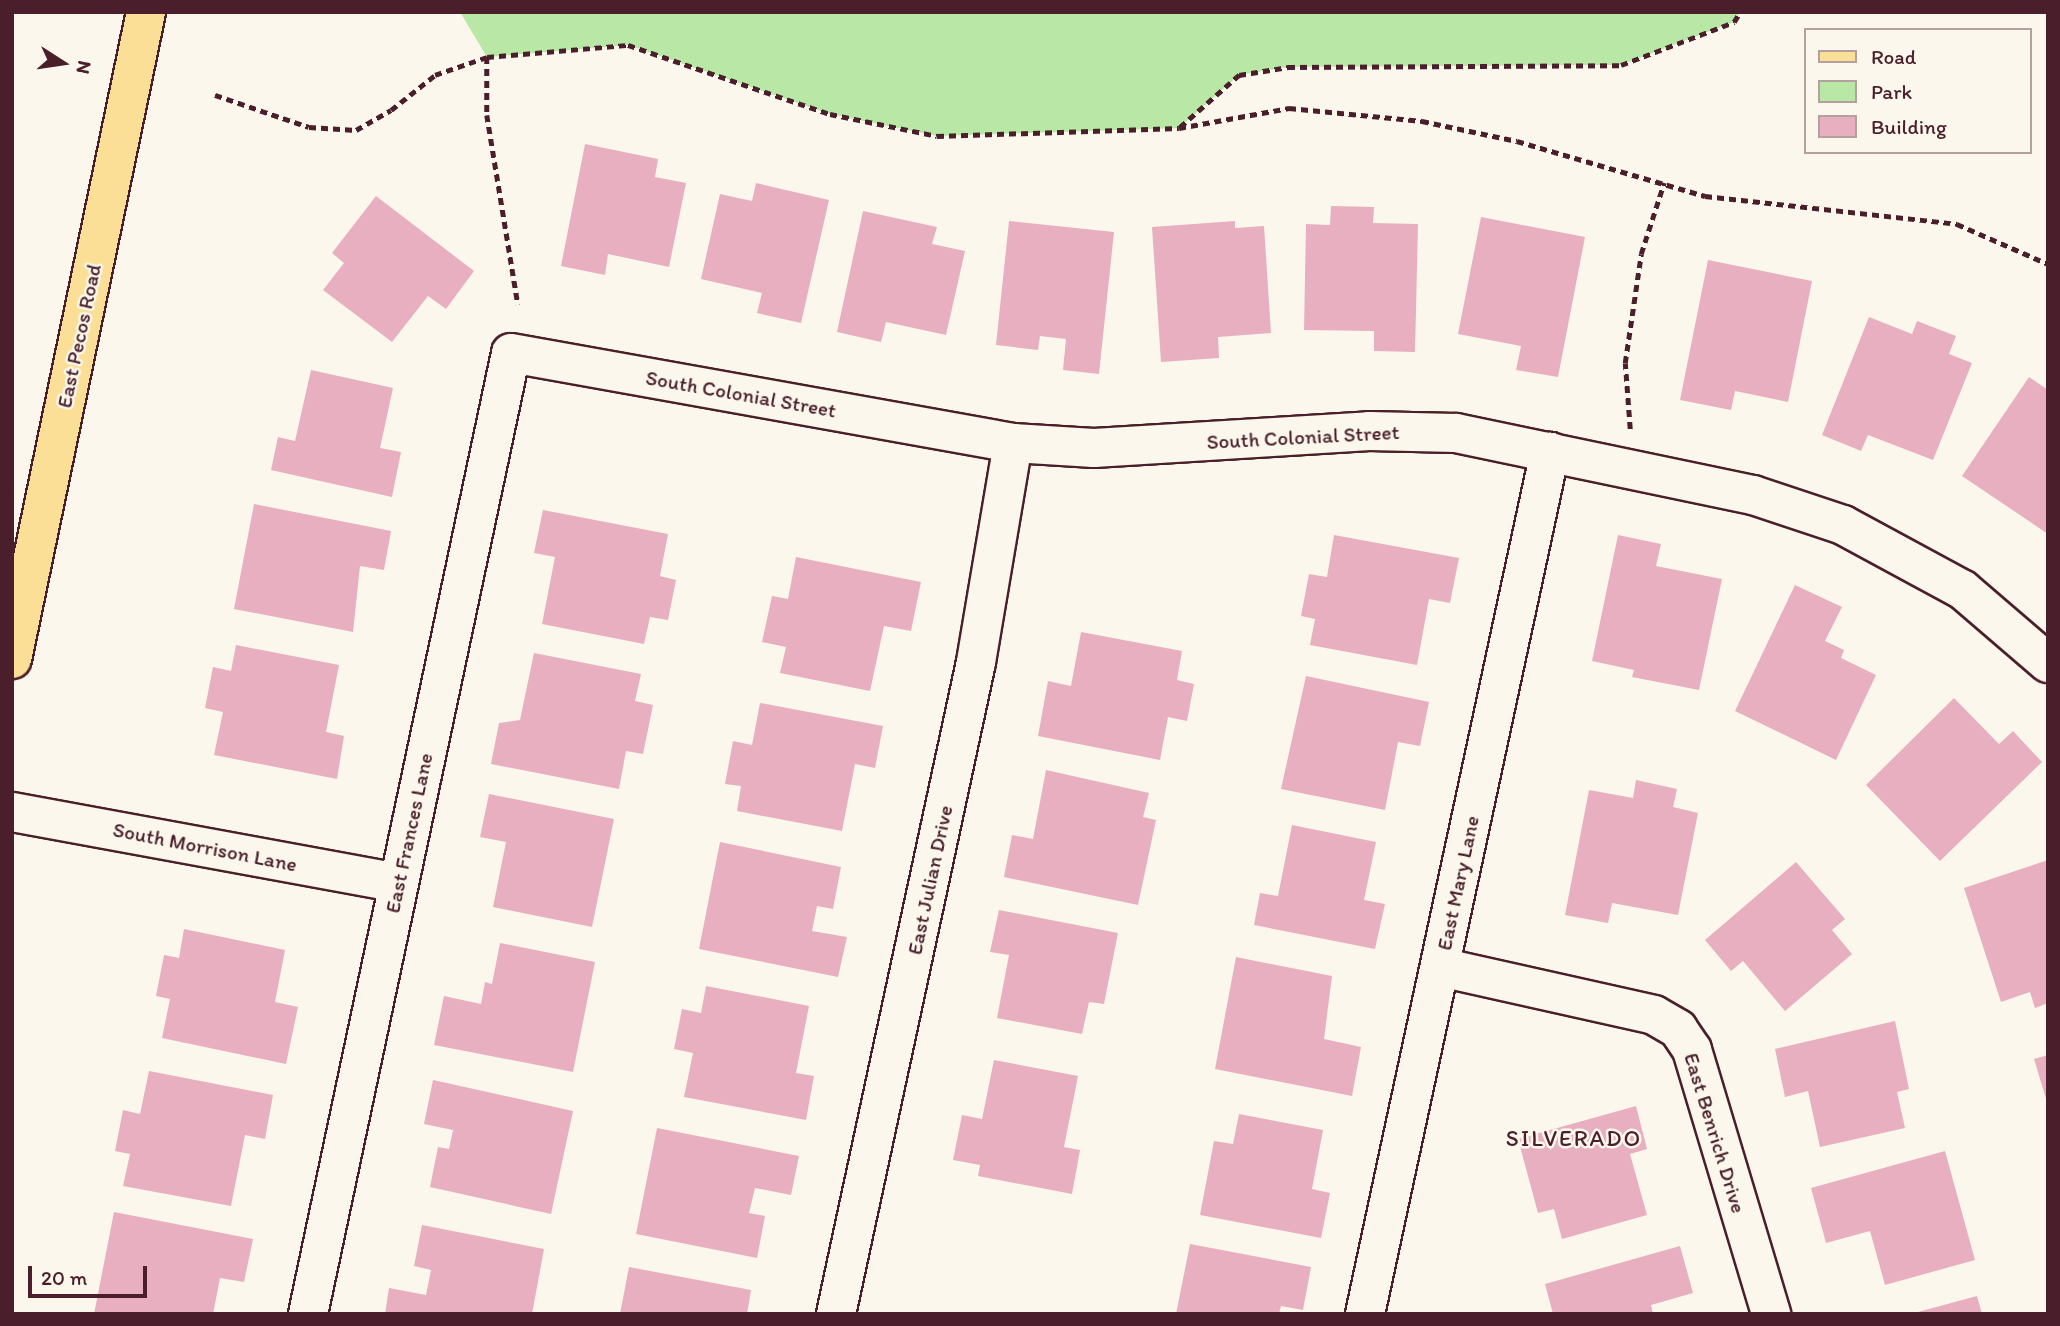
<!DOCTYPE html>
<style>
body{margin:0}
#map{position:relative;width:2060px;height:1326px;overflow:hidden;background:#fbf7ec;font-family:Itim,sans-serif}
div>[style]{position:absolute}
.green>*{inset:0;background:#b8e7a6}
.building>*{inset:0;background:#e8afc1}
.path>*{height:4.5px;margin-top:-2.25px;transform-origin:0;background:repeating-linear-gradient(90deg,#4a1f2b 0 7px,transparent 0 12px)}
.roads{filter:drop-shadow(2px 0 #4a1f2b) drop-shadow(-2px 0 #4a1f2b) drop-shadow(0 2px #4a1f2b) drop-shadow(0 -2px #4a1f2b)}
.minor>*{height:38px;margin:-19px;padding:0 19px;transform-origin:19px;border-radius:19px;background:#fbf7ec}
.major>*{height:38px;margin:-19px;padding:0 19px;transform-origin:19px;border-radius:19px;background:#fbdf96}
span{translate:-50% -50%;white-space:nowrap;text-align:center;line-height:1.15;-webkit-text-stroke:5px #fbf7ec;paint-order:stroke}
.street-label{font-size:21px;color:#4a1f2b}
.neighbourhood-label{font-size:23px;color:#4a1f2b;letter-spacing:2px}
.frame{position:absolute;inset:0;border:14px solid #4a1f2b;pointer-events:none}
.legend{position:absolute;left:1804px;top:28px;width:228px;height:126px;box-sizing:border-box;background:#fbf7ec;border:2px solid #b4a19f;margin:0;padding:9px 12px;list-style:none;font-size:21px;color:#4a1f2b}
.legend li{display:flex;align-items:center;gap:14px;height:35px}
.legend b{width:35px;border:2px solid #b4a19f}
.north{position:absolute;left:28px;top:28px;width:70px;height:70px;-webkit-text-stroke:5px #fbf7ec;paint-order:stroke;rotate:102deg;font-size:19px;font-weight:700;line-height:28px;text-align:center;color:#4a1f2b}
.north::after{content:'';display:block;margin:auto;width:24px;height:32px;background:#4a1f2b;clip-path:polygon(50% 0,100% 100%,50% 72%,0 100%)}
.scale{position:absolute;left:28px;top:1266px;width:119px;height:32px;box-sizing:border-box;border:4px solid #4a1f2b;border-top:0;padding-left:9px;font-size:21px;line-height:24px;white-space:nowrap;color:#4a1f2b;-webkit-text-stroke:5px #fbf7ec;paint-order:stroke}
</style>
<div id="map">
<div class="green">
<div style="clip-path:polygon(460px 12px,1740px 12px,1734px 22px,1621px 65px,1288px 67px,1239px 75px,1179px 128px,937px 136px,830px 114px,628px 45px,487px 57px)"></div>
</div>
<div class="building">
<div style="clip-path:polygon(585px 144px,658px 159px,655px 177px,686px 183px,669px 267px,608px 254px,605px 275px,561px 266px)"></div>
<div style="clip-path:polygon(756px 183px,829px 200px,801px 323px,757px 313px,762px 293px,701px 279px,720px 194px,752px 201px)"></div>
<div style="clip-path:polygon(376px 196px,474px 271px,446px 309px,428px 296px,392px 342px,323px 290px,344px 263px,332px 253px)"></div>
<div style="clip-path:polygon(1331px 206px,1374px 207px,1373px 223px,1418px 224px,1415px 352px,1374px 351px,1374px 331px,1304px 330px,1306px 224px,1330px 225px)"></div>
<div style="clip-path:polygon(863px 211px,937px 227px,932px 244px,965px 251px,946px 335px,886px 322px,881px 342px,837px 332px)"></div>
<div style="clip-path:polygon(1481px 217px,1585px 237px,1558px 377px,1516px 370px,1521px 346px,1458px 334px)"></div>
<div style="clip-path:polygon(1009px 221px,1114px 232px,1099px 374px,1063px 370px,1066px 339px,1040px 336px,1038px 350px,996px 345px)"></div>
<div style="clip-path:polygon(1235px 221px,1235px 228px,1264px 226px,1271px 333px,1218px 337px,1219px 358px,1161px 362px,1152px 227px)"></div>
<div style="clip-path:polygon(1708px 260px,1812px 281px,1788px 402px,1735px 391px,1731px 410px,1680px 400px)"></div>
<div style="clip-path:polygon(1869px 317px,1912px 334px,1917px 321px,1956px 336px,1949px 354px,1972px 363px,1933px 460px,1868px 435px,1861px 451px,1822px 435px)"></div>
<div style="clip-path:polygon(311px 370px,393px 388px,380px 448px,401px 452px,392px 497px,271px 470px,278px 437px,295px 441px)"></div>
<div style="clip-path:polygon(2029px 377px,2048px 390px,2048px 534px,1962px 476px)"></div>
<div style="clip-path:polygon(254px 504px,391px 531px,384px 570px,360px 566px,353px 632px,234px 609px)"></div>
<div style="clip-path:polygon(543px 510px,668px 534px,660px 576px,676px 580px,668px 620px,650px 617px,644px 644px,542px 624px,555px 557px,534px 553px)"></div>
<div style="clip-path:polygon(1334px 535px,1459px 558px,1450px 603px,1429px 599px,1417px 665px,1310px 645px,1315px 619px,1301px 616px,1309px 574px,1327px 577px)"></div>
<div style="clip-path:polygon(1618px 535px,1661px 544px,1656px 566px,1722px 579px,1699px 690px,1632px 677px,1634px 670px,1592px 661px)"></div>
<div style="clip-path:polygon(796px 557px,921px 582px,911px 631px,884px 626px,870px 691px,780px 673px,786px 647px,762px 642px,772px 596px,788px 599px)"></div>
<div style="clip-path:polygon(1795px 585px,1842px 607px,1825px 641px,1844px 650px,1841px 658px,1876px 675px,1836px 760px,1735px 711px)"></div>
<div style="clip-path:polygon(1081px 632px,1182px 651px,1177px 680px,1194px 684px,1187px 721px,1168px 717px,1160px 760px,1038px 736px,1048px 681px,1071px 686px)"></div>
<div style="clip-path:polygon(236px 645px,339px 665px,326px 732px,344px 736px,337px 779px,214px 755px,223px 712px,205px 708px,213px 667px,231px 671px)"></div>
<div style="clip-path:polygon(534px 653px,641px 674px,635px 701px,653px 705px,643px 754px,626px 751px,619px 789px,491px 764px,499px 723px,520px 720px)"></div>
<div style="clip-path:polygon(1306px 676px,1429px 702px,1420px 746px,1398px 742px,1385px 810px,1281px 789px)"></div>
<div style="clip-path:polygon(1954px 698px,1999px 744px,2013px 731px,2042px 762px,1940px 861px,1866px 785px)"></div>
<div style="clip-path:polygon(760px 703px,883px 726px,875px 768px,855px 764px,842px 831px,737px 811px,741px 786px,725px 784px,733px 741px,752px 745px)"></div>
<div style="clip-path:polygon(1046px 770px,1149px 793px,1143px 817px,1156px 820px,1138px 905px,1004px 877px,1012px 835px,1033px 839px)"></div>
<div style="clip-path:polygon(1636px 780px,1677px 789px,1673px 807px,1698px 813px,1678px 915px,1612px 903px,1608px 923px,1565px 915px,1589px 790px,1633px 798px)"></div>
<div style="clip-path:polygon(489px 794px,614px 819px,592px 927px,493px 907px,506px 842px,480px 837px)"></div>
<div style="clip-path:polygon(1292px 825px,1376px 842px,1364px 900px,1385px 904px,1375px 949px,1254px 925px,1260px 893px,1278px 896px)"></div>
<div style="clip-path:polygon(720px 842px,841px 867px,833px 909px,817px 906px,812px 931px,847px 937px,838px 977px,699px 949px)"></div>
<div style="clip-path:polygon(2048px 860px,2048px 1003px,2035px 1008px,2030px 992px,2001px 1002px,1964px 888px)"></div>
<div style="clip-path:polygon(1796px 862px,1845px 919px,1832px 930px,1852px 954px,1785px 1011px,1743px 961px,1731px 971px,1705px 940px)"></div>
<div style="clip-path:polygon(999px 910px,1118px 933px,1104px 1004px,1089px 1002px,1082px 1034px,997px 1018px,1009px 955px,990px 952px)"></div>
<div style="clip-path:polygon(184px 929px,285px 950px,275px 1002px,298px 1007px,286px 1064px,162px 1038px,170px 999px,156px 996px,164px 955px,179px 958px)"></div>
<div style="clip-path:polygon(500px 943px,595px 962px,573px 1072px,434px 1045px,444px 996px,481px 1004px,485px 982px,492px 984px)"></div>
<div style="clip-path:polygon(1236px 957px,1332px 976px,1324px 1039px,1361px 1047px,1352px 1096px,1215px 1069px)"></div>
<div style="clip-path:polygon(706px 986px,809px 1006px,796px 1073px,814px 1076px,806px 1120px,684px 1097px,693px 1053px,674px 1049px,682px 1009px,701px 1013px)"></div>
<div style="clip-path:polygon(1895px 1021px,1909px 1089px,1897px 1092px,1905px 1128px,1820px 1147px,1808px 1091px,1785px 1097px,1775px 1049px)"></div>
<div style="clip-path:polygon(2048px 1055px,2048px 1102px,2047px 1102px,2034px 1059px)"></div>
<div style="clip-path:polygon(994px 1060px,1078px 1076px,1064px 1147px,1080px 1150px,1072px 1194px,978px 1176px,980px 1165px,953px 1160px,962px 1115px,982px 1119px)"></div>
<div style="clip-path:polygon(149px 1071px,273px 1095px,265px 1139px,245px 1135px,231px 1206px,123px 1186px,130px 1154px,115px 1151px,123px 1110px,140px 1114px)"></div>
<div style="clip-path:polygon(433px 1080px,573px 1111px,551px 1214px,430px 1187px,438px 1147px,449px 1149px,453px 1130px,424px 1124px)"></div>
<div style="clip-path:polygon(1636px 1106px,1647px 1149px,1630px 1154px,1647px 1215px,1562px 1239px,1554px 1209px,1538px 1213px,1518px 1139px)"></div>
<div style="clip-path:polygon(1239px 1114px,1323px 1130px,1312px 1189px,1330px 1193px,1321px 1238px,1200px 1215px,1214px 1141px,1233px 1144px)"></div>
<div style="clip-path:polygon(657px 1128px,799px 1156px,791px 1195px,755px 1188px,749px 1213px,765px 1216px,757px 1258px,636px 1234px)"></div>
<div style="clip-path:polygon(1945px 1151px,1975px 1260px,1885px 1285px,1870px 1231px,1826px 1243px,1811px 1188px)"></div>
<div style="clip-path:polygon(114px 1212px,253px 1239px,244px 1282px,220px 1278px,213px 1314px,94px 1314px)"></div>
<div style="clip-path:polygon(422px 1225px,544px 1249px,532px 1314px,385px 1314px,389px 1288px,426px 1295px,431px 1270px,414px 1266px)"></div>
<div style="clip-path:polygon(1190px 1244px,1311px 1267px,1303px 1310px,1281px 1306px,1279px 1314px,1176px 1314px)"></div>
<div style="clip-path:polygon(1680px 1246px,1693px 1293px,1651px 1305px,1653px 1314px,1553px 1314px,1545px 1284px)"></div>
<div style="clip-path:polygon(629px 1267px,751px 1290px,747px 1314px,620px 1314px)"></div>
<div style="clip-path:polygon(1977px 1296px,1982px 1314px,1914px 1314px,1914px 1313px)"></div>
</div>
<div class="path">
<div style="left:487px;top:57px;width:58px;rotate:90deg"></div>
<div style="left:487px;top:115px;width:192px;rotate:80.7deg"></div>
<div style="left:215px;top:95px;width:99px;rotate:18.8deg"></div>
<div style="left:309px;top:127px;width:47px;rotate:3.7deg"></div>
<div style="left:356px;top:130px;width:40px;rotate:-29.7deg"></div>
<div style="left:391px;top:110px;width:56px;rotate:-38.5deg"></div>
<div style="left:435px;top:75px;width:55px;rotate:-19.1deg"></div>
<div style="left:487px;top:57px;width:142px;rotate:-4.9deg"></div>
<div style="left:628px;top:45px;width:213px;rotate:18.9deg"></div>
<div style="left:830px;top:114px;width:109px;rotate:11.6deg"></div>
<div style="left:937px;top:136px;width:242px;rotate:-1.9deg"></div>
<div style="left:1179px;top:128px;width:112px;rotate:-10.3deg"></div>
<div style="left:1289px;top:108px;width:134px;rotate:5.6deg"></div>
<div style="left:1422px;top:121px;width:97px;rotate:11.9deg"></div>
<div style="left:1517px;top:141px;width:196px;rotate:16.3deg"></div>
<div style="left:1705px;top:196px;width:254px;rotate:6.3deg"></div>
<div style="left:1957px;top:224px;width:99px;rotate:23.7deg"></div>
<div style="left:1180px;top:127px;width:79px;rotate:-41.4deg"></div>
<div style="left:1239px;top:75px;width:50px;rotate:-9.3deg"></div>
<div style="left:1288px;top:67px;width:333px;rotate:-0.3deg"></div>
<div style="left:1621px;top:65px;width:121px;rotate:-20.8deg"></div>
<div style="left:1734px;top:22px;width:12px;rotate:-59deg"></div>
<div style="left:1630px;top:429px;width:66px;rotate:-94.3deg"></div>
<div style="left:1625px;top:363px;width:110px;rotate:-81.6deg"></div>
<div style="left:1641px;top:254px;width:75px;rotate:-72.1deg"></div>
</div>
<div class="roads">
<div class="minor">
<div style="left:12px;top:812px;width:393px;rotate:10.4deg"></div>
<div style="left:1440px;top:967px;width:219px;rotate:12.6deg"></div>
<div style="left:1654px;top:1015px;width:28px;rotate:30deg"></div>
<div style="left:1678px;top:1029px;width:25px;rotate:56deg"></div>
<div style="left:1692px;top:1050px;width:276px;rotate:73.3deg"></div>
<div style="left:308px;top:1314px;width:982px;rotate:-78.07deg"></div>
<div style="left:511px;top:353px;width:510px;rotate:10.16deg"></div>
<div style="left:1013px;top:443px;width:81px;rotate:3.5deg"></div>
<div style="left:1094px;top:448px;width:276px;rotate:-3.5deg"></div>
<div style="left:1369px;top:431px;width:87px;rotate:1.3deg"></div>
<div style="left:1456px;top:433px;width:303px;rotate:11.8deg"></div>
<div style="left:1753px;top:495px;width:95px;rotate:18.4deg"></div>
<div style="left:1843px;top:525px;width:136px;rotate:28.4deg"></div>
<div style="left:1963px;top:590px;width:112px;rotate:40.7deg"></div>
<div style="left:836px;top:1314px;width:667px;rotate:-77.88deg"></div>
<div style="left:976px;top:662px;width:222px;rotate:-80.4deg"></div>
<div style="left:1365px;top:1314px;width:882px;rotate:-77.89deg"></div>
</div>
<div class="major">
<div style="left:12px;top:659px;width:661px;rotate:-78.3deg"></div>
</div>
</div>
<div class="street-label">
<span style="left:79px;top:336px;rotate:-78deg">East Pecos Road</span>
<span style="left:741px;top:394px;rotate:10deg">South Colonial Street</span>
<span style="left:1303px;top:437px;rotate:-3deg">South Colonial Street</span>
<span style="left:409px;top:833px;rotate:-78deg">East Frances Lane</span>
<span style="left:205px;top:847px;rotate:11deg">South Morrison Lane</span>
<span style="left:930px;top:880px;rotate:-78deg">East Julian Drive</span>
<span style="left:1458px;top:883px;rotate:-78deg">East Mary Lane</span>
<span style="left:1715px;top:1133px;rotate:73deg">East Benrich Drive</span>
</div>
<div class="neighbourhood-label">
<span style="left:1574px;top:1138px">SILVERADO</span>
</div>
<div class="frame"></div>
<ul class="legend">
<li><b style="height:9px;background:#fbdf96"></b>Road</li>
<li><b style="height:19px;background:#b8e7a6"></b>Park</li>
<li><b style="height:19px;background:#e8afc1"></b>Building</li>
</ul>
<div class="north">N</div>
<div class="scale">20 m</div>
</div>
